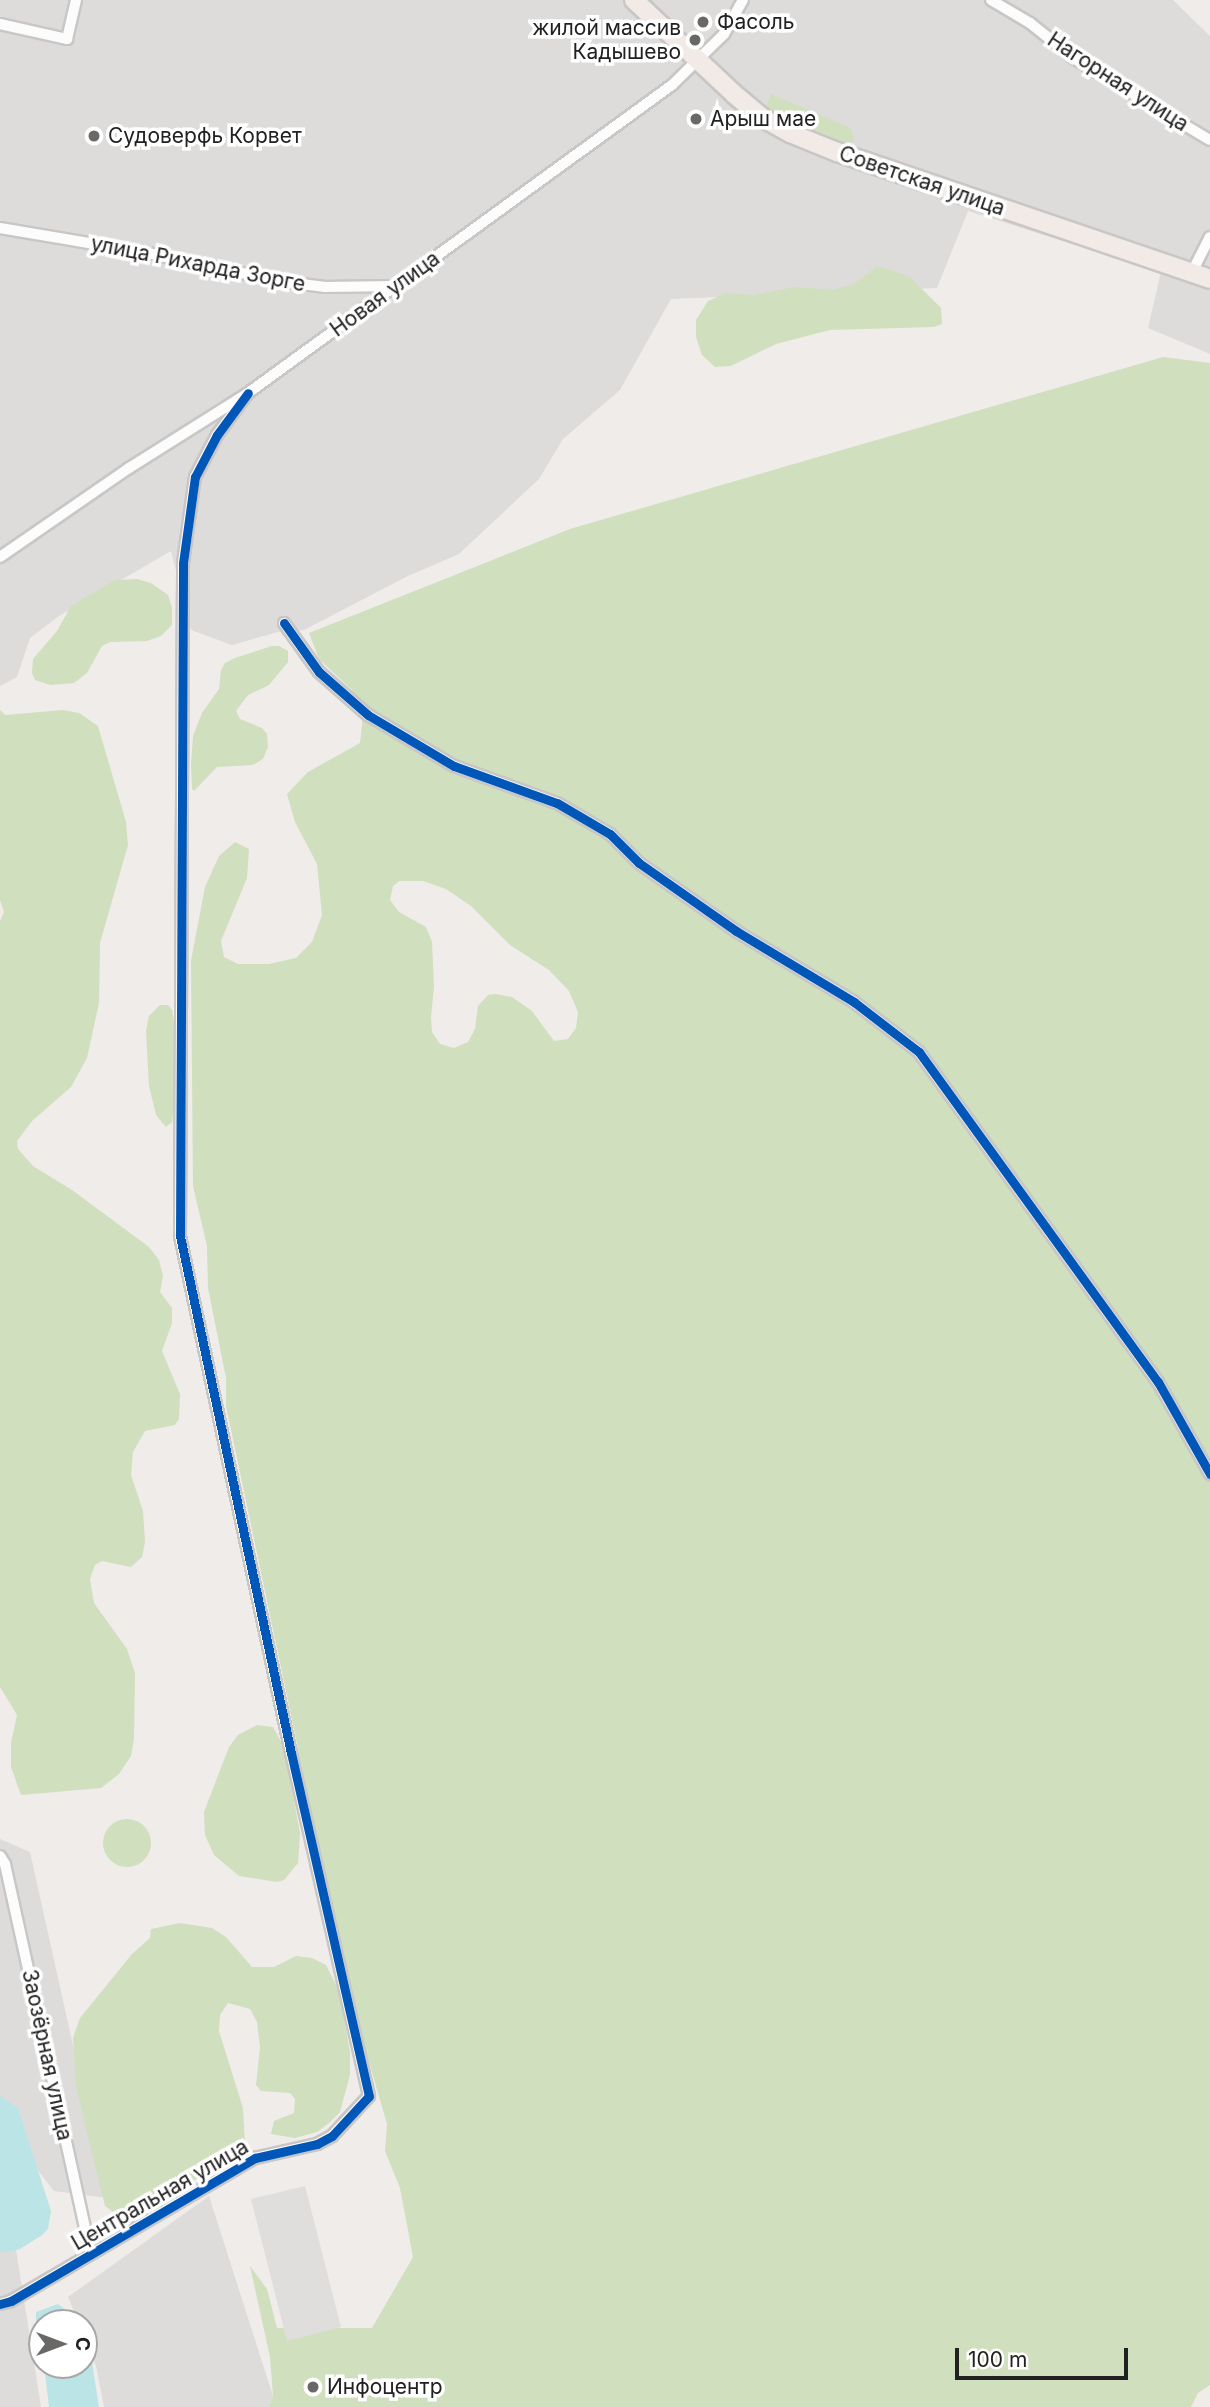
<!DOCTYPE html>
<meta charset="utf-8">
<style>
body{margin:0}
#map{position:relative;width:1210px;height:2407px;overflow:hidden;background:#efecea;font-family:Inter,sans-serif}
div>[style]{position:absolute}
.residential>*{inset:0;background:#dedcdb}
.forest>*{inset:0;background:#d0dfbd}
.round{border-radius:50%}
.parking>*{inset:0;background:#dfdedd}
.water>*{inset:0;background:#bae4e5}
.roads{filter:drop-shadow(2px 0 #c8c7c6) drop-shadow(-2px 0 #c8c7c6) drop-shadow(0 2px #c8c7c6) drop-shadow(0 -2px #c8c7c6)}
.minor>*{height:10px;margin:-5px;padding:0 5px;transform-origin:5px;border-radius:5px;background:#fdfcfc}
.primary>*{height:18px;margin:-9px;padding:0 9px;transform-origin:9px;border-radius:9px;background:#f2eae6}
.cycleway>*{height:9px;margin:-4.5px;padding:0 4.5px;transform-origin:4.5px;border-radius:4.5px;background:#0057b8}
.dots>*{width:19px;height:19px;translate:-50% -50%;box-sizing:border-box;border:4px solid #fff;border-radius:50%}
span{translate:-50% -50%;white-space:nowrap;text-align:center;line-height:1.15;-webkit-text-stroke:7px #fff;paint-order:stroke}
.poi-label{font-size:21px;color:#212121}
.left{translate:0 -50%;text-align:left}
.right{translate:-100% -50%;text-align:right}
.street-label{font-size:21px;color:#212121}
.north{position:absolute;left:28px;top:2309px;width:70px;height:70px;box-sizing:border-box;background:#fff;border:2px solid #a6a6a6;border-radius:50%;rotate:90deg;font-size:19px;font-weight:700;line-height:28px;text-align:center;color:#212121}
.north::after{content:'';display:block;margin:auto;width:24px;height:32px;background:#696867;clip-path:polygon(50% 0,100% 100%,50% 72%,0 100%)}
.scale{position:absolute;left:955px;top:2348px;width:173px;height:32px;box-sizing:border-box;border:4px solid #212121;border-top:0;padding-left:9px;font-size:21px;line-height:24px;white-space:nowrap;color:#212121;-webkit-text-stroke:5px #fff;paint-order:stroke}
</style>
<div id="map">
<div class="residential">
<div style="clip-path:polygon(0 0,1173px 0,1210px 36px,1210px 354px,1148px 328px,1161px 272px,968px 211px,937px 288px,671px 299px,620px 390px,563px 439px,539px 479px,459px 554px,408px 576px,304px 630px,278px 632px,232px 645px,191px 630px,171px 551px,59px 616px,30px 638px,17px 677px,0 686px)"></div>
<div style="clip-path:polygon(0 1839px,30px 1852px,107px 2198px,54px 2191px,0 2122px)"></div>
<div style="clip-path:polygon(209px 2196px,273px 2396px,269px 2407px,104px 2407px,96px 2366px,84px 2337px,84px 2323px,79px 2323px,68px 2297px)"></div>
<div style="clip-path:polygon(0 2236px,15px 2243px,41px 2407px,0 2407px)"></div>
</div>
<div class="forest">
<div style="clip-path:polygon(771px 94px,851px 128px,854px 142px,839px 143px,777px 116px,766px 106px)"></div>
<div style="clip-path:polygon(876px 267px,883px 267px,910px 277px,941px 308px,942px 324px,934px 327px,830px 330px,776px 344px,731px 366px,715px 367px,702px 355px,696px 337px,696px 320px,708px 301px,726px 293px,753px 295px,795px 287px,832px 290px,854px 284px)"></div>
<div style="clip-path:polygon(evenodd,1163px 357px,1210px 363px,1210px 2385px,1198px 2393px,1191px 2407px,269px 2407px,273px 2396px,270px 2357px,250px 2266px,267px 2289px,277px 2328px,372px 2328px,413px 2257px,400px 2188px,385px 2151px,387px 2124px,350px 1996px,226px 1406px,226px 1378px,208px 1288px,207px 1246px,193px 1186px,191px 961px,205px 887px,219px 856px,235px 842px,249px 849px,247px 878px,221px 941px,224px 957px,238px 964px,269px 964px,296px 958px,312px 942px,322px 915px,317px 864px,295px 822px,287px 794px,308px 772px,360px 743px,364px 708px,352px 690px,319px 659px,309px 633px,570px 529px,1163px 357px,399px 881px,423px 881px,446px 889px,471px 906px,510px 945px,549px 970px,569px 991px,578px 1012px,576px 1028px,568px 1039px,554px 1041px,532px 1011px,512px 997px,495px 994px,488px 995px,478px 1006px,475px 1029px,468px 1042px,454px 1048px,440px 1044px,432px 1032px,431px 1017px,434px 987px,432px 942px,426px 927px,399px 912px,390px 900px,393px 886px,399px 881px)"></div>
<div style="clip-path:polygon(137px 579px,151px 583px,168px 595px,172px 608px,172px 625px,161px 636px,147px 641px,110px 642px,102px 646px,87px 673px,74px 683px,50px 685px,35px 680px,32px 673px,33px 659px,57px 631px,71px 606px,115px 580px)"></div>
<div style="clip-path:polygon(272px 646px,279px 646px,288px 651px,288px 662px,269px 685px,248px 695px,236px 711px,240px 719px,262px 728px,267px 734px,268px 747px,263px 759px,253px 765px,217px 767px,194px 791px,192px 789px,191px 765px,193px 736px,202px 713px,219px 689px,221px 670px,225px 663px,235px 658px)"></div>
<div style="clip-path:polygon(0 710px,5px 715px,63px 710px,79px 713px,98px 726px,126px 822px,128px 845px,100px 943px,99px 1003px,87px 1058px,71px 1087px,32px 1121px,17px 1141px,18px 1149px,33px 1166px,72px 1190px,149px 1247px,159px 1260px,163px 1276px,160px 1292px,172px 1308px,172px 1323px,162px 1351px,180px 1394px,179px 1419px,175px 1425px,145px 1431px,133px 1452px,131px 1475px,143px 1511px,145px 1542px,142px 1557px,131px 1567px,102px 1561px,95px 1565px,90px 1579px,94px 1603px,127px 1649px,135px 1673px,134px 1739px,131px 1756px,119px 1774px,101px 1788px,21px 1795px,11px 1767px,11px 1743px,17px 1715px,0 1687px,0 921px,4px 912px,0 900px)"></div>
<div style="clip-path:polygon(160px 1005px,168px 1005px,172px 1010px,175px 1027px,173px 1114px,172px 1122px,166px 1127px,156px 1115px,149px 1086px,146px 1031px,149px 1016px)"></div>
<div style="clip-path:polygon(257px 1725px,273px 1727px,284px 1747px,300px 1833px,298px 1863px,284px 1880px,277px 1882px,239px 1876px,214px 1855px,205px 1835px,204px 1812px,229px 1747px,238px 1735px)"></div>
<div class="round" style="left:103px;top:1819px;width:48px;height:48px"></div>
<div style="clip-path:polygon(180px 1923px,212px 1928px,226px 1937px,252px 1967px,274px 1967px,296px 1956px,312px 1958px,326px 1965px,339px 1991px,350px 2052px,350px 2075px,340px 2112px,329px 2123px,317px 2132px,295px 2138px,271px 2134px,274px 2121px,294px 2113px,295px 2099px,290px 2093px,261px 2091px,256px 2085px,260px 2047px,257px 2022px,250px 2009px,228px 2003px,220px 2015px,219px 2031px,243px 2108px,245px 2145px,235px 2156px,154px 2204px,117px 2215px,105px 2206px,76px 2087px,73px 2038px,80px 2018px,132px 1954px,150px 1938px,151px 1929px)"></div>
</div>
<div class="parking">
<div style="clip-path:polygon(305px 2186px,341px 2327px,287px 2341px,251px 2199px)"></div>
</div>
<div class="water">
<div style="clip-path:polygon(0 2096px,18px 2108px,51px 2211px,48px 2229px,42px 2235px,20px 2249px,8px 2252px,0 2251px)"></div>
<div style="clip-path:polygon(58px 2304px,70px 2313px,75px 2323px,42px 2323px,42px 2357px,36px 2336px,36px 2312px)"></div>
<div style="clip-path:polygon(84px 2345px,92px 2363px,99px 2407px,49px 2407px,44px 2365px,84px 2365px)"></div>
</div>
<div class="roads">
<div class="minor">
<div style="left:991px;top:0;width:45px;rotate:30.5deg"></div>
<div style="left:1030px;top:23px;width:58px;rotate:38.7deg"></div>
<div style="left:1075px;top:59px;width:157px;rotate:31deg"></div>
<div style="left:0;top:24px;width:69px;rotate:12.6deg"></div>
<div style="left:67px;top:39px;width:40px;rotate:-77deg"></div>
<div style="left:0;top:228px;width:150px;rotate:9.6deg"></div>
<div style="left:148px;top:253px;width:140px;rotate:12deg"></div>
<div style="left:285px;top:282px;width:39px;rotate:7deg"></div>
<div style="left:324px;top:287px;width:73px;rotate:-0.8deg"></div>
<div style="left:1192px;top:272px;width:39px;rotate:-63deg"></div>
<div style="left:0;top:557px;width:157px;rotate:-34.6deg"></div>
<div style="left:129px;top:468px;width:141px;rotate:-32.2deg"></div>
<div style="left:248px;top:393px;width:524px;rotate:-36deg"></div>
<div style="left:672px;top:85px;width:73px;rotate:-44.4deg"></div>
<div style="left:724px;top:34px;width:39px;rotate:-61deg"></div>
<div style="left:284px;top:623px;width:60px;rotate:54.5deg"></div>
<div style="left:319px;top:672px;width:65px;rotate:41.3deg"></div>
<div style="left:368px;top:715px;width:100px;rotate:30.7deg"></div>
<div style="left:454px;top:766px;width:109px;rotate:19.8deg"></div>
<div style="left:557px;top:803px;width:61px;rotate:30.3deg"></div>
<div style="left:610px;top:834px;width:41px;rotate:45deg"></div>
<div style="left:639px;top:863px;width:118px;rotate:35deg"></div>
<div style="left:736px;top:931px;width:138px;rotate:31deg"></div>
<div style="left:854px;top:1002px;width:82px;rotate:37.6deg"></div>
<div style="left:919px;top:1052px;width:407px;rotate:54.1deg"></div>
<div style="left:1158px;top:1382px;width:106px;rotate:60.5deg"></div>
<div style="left:0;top:1856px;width:9px;rotate:58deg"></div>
<div style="left:5px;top:1864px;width:399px;rotate:77.6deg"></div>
<div style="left:0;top:2304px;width:11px;rotate:-15deg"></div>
<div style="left:11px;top:2301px;width:283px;rotate:-30.4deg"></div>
<div style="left:255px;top:2158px;width:64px;rotate:-12.7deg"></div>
<div style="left:317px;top:2144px;width:17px;rotate:-28deg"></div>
<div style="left:332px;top:2136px;width:54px;rotate:-47.2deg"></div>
<div style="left:369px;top:2096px;width:352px;rotate:-102.8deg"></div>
<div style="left:291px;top:1753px;width:529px;rotate:-102.12deg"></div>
<div style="left:180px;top:1236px;width:673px;rotate:-89.74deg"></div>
<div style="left:183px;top:563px;width:87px;rotate:-82.1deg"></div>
<div style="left:195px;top:477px;width:47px;rotate:-62.4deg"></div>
<div style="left:217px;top:435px;width:52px;rotate:-53.6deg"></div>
</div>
<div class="primary">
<div style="left:634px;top:0;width:137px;rotate:43.2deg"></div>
<div style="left:734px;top:94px;width:35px;rotate:40deg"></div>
<div style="left:761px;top:117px;width:33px;rotate:29deg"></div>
<div style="left:790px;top:133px;width:51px;rotate:22deg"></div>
<div style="left:837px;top:152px;width:394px;rotate:18.8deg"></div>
</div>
</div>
<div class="cycleway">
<div style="left:284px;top:623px;width:60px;rotate:54.5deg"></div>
<div style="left:319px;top:672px;width:65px;rotate:41.3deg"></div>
<div style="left:368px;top:715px;width:100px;rotate:30.7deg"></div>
<div style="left:454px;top:766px;width:109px;rotate:19.8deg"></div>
<div style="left:557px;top:803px;width:61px;rotate:30.3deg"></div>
<div style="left:610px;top:834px;width:41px;rotate:45deg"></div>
<div style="left:639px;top:863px;width:118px;rotate:35deg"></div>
<div style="left:736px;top:931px;width:138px;rotate:31deg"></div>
<div style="left:854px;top:1002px;width:82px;rotate:37.6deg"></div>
<div style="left:919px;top:1052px;width:407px;rotate:54.1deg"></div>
<div style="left:1158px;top:1382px;width:106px;rotate:60.5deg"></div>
<div style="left:0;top:2304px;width:11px;rotate:-15deg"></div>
<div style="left:11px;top:2301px;width:283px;rotate:-30.4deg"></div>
<div style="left:255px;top:2158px;width:64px;rotate:-12.7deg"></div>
<div style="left:317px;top:2144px;width:17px;rotate:-28deg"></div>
<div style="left:332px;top:2136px;width:54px;rotate:-47.2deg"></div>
<div style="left:369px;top:2096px;width:352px;rotate:-102.8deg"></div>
<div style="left:291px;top:1753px;width:529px;rotate:-102.12deg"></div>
<div style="left:180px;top:1236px;width:673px;rotate:-89.74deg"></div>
<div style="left:183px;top:563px;width:87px;rotate:-82.1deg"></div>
<div style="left:195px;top:477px;width:47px;rotate:-62.4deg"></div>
<div style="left:217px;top:435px;width:52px;rotate:-53.6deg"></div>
</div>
<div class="dots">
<div style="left:703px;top:22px;background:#696867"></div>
<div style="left:695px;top:40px;background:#696867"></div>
<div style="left:696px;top:119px;background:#696867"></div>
<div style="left:94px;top:136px;background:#696867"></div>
<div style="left:313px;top:2387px;background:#696867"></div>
</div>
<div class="poi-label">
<span class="left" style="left:717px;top:22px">Фасоль</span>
<span class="right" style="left:681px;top:40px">жилой массив<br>Кадышево</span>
<span class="left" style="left:710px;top:119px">Арыш мае</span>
<span class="left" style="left:108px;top:136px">Судоверфь Корвет</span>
<span class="left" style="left:327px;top:2387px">Инфоцентр</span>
</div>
<div class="street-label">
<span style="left:1118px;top:82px;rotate:33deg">Нагорная улица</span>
<span style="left:922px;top:181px;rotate:19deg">Советская улица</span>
<span style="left:198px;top:264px;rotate:11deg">улица Рихарда Зорге</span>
<span style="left:385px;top:294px;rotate:-36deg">Новая улица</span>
<span style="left:47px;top:2055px;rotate:78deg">Заозёрная улица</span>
<span style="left:160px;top:2195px;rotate:-30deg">Центральная улица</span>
</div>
<div class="north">С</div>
<div class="scale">100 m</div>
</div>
